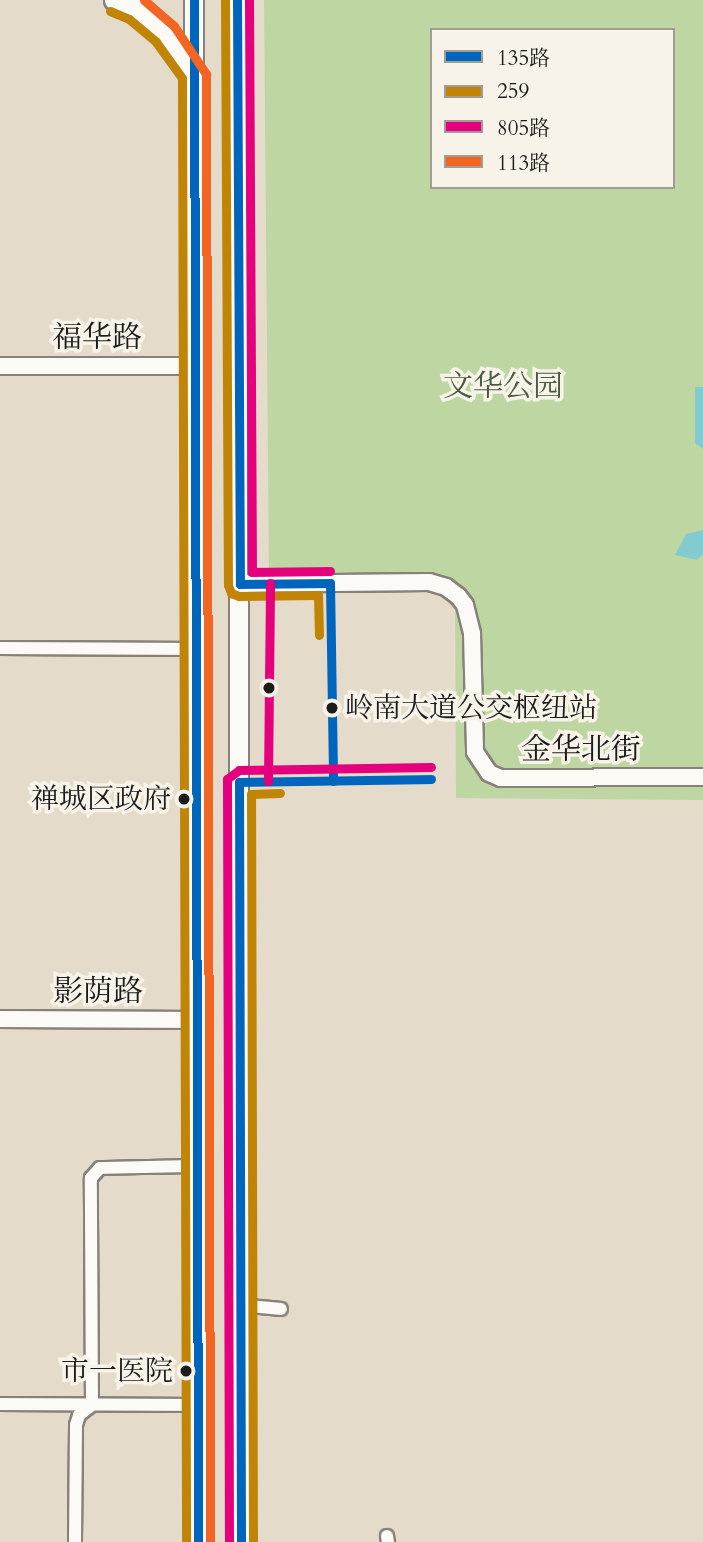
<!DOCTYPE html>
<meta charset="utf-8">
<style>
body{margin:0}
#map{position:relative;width:703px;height:1542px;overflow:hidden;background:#e5dbca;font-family:Cardo,"Noto Serif SC",serif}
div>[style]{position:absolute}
.green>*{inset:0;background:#bed6a2}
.water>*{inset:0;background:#82cbce}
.roads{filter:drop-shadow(2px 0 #868179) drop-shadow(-2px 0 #868179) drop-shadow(0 2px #868179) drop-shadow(0 -2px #868179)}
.minor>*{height:12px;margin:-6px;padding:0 6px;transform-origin:6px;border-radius:6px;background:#fbfaf7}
.tertiary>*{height:16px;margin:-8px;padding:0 8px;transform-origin:8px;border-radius:8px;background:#fbfaf7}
.secondary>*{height:18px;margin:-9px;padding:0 9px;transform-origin:9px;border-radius:9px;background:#fbfaf7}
.primary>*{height:19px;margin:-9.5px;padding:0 9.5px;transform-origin:9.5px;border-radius:9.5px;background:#fbfaf7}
.bus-1>*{height:9px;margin:-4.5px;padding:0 4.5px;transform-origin:4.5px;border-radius:4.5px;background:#0065bd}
.bus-2>*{height:9px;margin:-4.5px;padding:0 4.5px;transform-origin:4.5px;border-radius:4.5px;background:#c08407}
.bus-3>*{height:9px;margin:-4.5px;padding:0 4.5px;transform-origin:4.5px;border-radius:4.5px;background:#e5007d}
.bus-4>*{height:9px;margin:-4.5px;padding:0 4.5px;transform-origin:4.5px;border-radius:4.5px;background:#f26522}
.dots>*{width:19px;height:19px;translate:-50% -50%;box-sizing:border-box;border:4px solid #f7f3e8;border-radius:50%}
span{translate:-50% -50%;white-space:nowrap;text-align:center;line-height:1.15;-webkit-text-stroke:7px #f7f3e8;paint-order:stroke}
.bus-label{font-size:28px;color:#1c1c1c}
.left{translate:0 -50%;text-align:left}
.right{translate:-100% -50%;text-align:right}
.street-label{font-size:30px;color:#1c1c1c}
.park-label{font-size:30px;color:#4a5c40}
.legend{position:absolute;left:430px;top:28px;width:245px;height:161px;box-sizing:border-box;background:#f7f3e8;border:2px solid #9f9d96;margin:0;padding:9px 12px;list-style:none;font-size:21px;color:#1c1c1c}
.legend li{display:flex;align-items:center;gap:14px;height:35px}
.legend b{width:35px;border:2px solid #9f9d96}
</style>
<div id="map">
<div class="green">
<div style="clip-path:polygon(evenodd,264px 0,703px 0,703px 800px,456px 798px,455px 583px,437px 576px,269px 575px,264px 0,432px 30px,673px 30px,673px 187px,432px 187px,432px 30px)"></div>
</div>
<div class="water">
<div style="clip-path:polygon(695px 387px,703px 387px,703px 449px,695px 443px)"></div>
<div style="clip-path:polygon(703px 530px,703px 554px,697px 560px,675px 555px,686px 534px)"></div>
</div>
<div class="roads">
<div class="minor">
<div style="left:0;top:648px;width:196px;rotate:0.3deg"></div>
<div style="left:239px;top:1305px;width:42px;rotate:5.4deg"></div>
<div style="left:0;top:1404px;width:197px;rotate:0.3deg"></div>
<div style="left:92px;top:1404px;width:226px;rotate:-90.3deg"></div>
<div style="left:91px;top:1178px;width:13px;rotate:-48deg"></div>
<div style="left:100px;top:1168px;width:97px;rotate:-1.2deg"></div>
<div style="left:387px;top:1536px;width:6px;rotate:81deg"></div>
<div style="left:75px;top:1542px;width:117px;rotate:-89.5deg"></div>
<div style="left:76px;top:1425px;width:10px;rotate:-73deg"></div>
<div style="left:79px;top:1415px;width:16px;rotate:-38deg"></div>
</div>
<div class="tertiary">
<div style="left:0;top:366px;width:195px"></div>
<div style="left:240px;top:584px;width:189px;rotate:-0.6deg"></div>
<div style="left:429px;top:582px;width:18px;rotate:16deg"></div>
<div style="left:446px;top:587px;width:15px;rotate:37deg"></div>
<div style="left:458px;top:596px;width:11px;rotate:52deg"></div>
<div style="left:465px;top:605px;width:30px;rotate:76deg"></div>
<div style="left:472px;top:634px;width:118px;rotate:88.5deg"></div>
<div style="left:475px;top:752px;width:25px;rotate:56deg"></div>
<div style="left:489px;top:773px;width:13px;rotate:23deg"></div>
<div style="left:501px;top:778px;width:202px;rotate:-0.3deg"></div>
<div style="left:0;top:1019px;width:196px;rotate:0.3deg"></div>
</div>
<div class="secondary">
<div style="left:194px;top:0;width:1542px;rotate:89.85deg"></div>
<div style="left:237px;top:0;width:1542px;rotate:89.85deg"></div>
</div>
<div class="primary">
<div style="left:114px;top:0;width:22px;rotate:21deg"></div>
<div style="left:135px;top:8px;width:40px;rotate:41deg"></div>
<div style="left:165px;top:34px;width:49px;rotate:54.1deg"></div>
</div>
</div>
<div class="bus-1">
<div style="left:194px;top:0;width:1542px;rotate:89.85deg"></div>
<div style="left:237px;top:0;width:584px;rotate:89.71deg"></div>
<div style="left:240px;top:584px;width:90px;rotate:-0.6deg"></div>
<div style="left:330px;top:583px;width:198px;rotate:89.1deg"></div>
<div style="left:241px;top:1542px;width:760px;rotate:-90.15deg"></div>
<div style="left:239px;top:782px;width:192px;rotate:-0.9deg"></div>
</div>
<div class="bus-2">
<div style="left:225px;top:0;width:585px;rotate:89.71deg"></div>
<div style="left:228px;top:585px;width:9px;rotate:69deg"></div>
<div style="left:231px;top:593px;width:9px;rotate:21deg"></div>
<div style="left:239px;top:596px;width:79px;rotate:-0.7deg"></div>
<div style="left:318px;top:595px;width:40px;rotate:88.6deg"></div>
<div style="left:110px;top:11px;width:21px;rotate:23deg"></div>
<div style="left:129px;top:19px;width:35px;rotate:40deg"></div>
<div style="left:156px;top:42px;width:44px;rotate:54.2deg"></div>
<div style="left:182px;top:78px;width:1464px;rotate:89.84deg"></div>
<div style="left:253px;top:1542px;width:748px;rotate:-90.15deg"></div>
<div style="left:251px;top:794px;width:29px;rotate:-2deg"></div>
</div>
<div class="bus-3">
<div style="left:249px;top:0;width:572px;rotate:89.7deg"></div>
<div style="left:252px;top:572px;width:78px;rotate:-0.7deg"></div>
<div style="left:268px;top:781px;width:198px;rotate:-89.4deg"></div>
<div style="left:229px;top:1542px;width:763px;rotate:-90.15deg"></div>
<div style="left:227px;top:779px;width:15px;rotate:-37deg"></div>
<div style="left:239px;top:770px;width:192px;rotate:-0.9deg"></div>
</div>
<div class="bus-4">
<div style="left:144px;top:0;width:40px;rotate:41deg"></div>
<div style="left:174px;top:26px;width:58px;rotate:56.3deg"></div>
<div style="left:206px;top:74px;width:1468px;rotate:89.84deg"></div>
</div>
<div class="dots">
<div style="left:269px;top:688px;background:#1c1c1c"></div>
<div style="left:332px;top:708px;background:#1c1c1c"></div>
<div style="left:184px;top:799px;background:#1c1c1c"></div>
<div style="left:186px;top:1371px;background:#1c1c1c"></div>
</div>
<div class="bus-label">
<span class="left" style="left:345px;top:708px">岭南大道公交枢纽站</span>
<span class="right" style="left:171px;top:799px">禅城区政府</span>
<span class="right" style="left:173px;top:1371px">市一医院</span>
</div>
<div class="street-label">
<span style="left:97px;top:338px">福华路</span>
<span style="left:581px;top:750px">金华北街</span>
<span style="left:98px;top:992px">影荫路</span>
</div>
<div class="park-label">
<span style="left:503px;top:387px">文华公园</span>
</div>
<ul class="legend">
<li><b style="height:9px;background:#0065bd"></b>135路</li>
<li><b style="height:9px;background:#c08407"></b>259</li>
<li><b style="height:9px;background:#e5007d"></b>805路</li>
<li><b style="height:9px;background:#f26522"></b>113路</li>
</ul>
</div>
